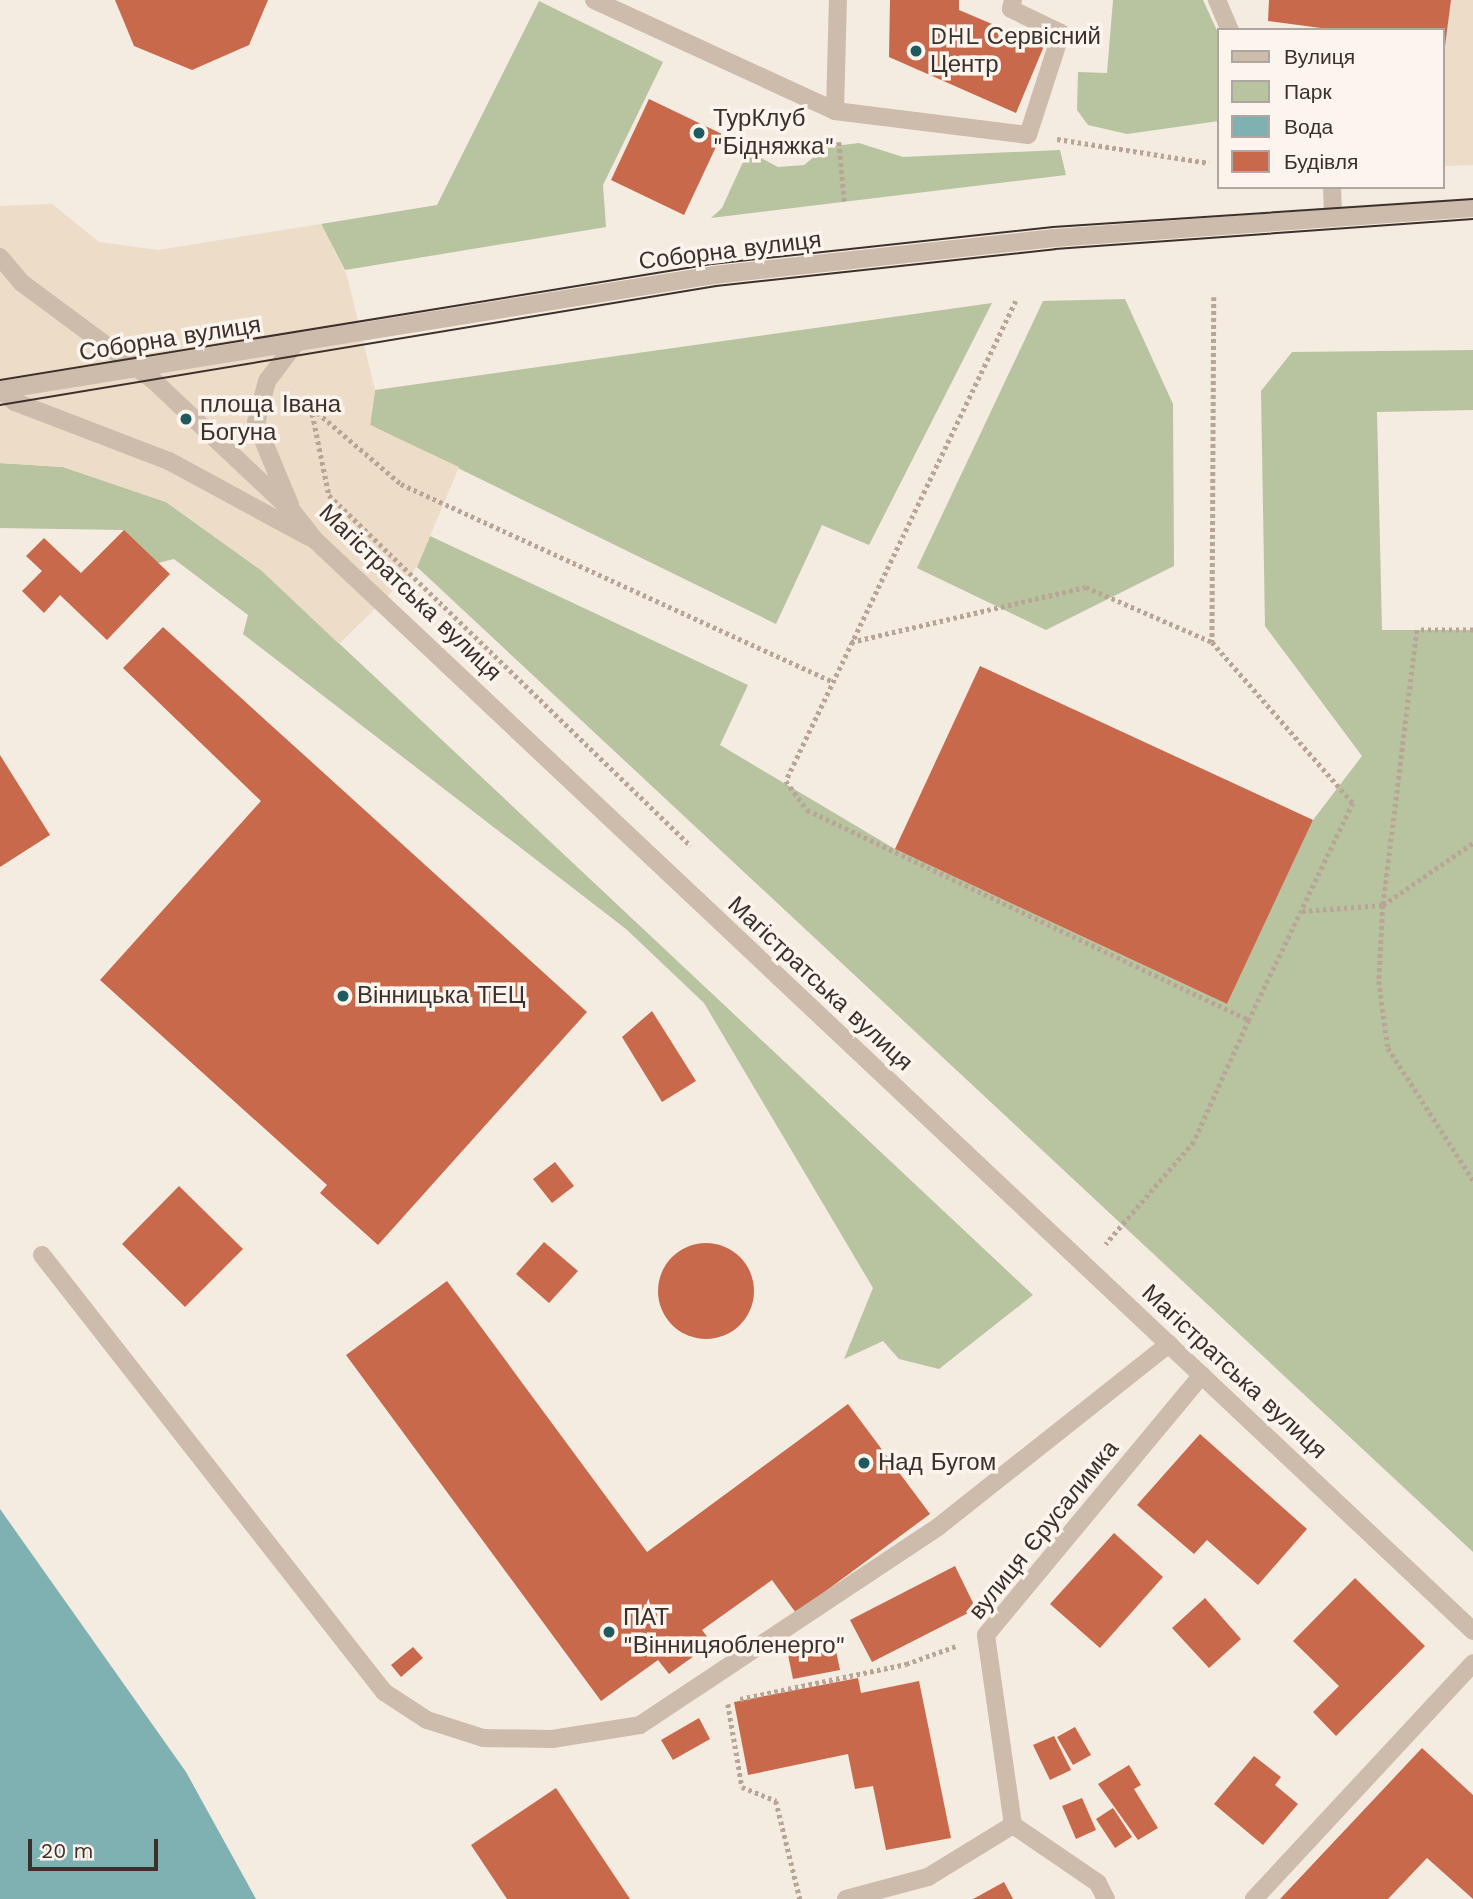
<!DOCTYPE html>
<meta charset="utf-8">
<style>
body{margin:0}
#map{position:relative;width:1473px;height:1899px;overflow:hidden;background:#f4ebe1;font-family:"Work Sans",sans-serif}
div>[style]{position:absolute}
.green>*{inset:0;background:#b8c4a0}
.plaza>*{inset:0;background:#ecdcc8}
.water>*{inset:0;background:#7fb0b2}
.building>*{inset:0;background:#c8694b}
.round{border-radius:50%}
.path>*{height:4.5px;margin-top:-2.25px;transform-origin:0;background:repeating-linear-gradient(90deg,#b9a596 0 3.5px,transparent 0 7px)}
.service>*{height:18px;margin:-9px;padding:0 9px;transform-origin:9px;border-radius:9px;background:#cdbbac}
.minor>*{height:18px;margin:-9px;padding:0 9px;transform-origin:9px;border-radius:9px;background:#cdbbac}
.tertiary>*{height:18px;margin:-9px;padding:0 9px;transform-origin:9px;border-radius:9px;background:#cdbbac}
.tram>*{height:2px;margin:-1px;padding:0 1px;transform-origin:1px;border-radius:1px;background:#3b302b}
.dots>*{width:19px;height:19px;translate:-50% -50%;box-sizing:border-box;border:4px solid #fbf5ee;border-radius:50%}
span{translate:-50% -50%;white-space:nowrap;text-align:center;line-height:1.15;-webkit-text-stroke:7px #fbf5ee;paint-order:stroke}
.poi-label{font-size:24px;color:#3b302b}
.left{translate:0 -50%;text-align:left}
.street-label{font-size:24px;color:#3b302b}
.legend{position:absolute;left:1217px;top:28px;width:228px;height:161px;box-sizing:border-box;background:#fbf5ee;border:2px solid #aea6a0;margin:0;padding:9px 12px;list-style:none;font-size:21px;color:#3b302b}
.legend li{display:flex;align-items:center;gap:14px;height:35px}
.legend b{width:35px;border:2px solid #aea6a0}
.scale{position:absolute;left:28px;top:1839px;width:130px;height:32px;box-sizing:border-box;border:4px solid #3b302b;border-top:0;padding-left:9px;font-size:21px;line-height:24px;white-space:nowrap;color:#3b302b;-webkit-text-stroke:5px #fbf5ee;paint-order:stroke}
</style>
<div id="map">
<div class="green">
<div style="clip-path:polygon(1113px 0,1203px 0,1219px 35px,1219px 121px,1127px 134px,1088px 125px,1077px 110px,1078px 72px,1107px 73px)"></div>
<div style="clip-path:polygon(539px 1px,663px 62px,603px 185px,606px 227px,345px 270px,321px 224px,437px 205px)"></div>
<div style="clip-path:polygon(859px 143px,903px 157px,1060px 150px,1066px 175px,711px 218px,722px 208px,748px 151px,778px 167px,804px 165px,826px 147px)"></div>
<div style="clip-path:polygon(1125px 299px,1173px 404px,1174px 566px,1046px 630px,917px 568px,1043px 301px)"></div>
<div style="clip-path:polygon(992px 303px,869px 545px,822px 525px,776px 624px,370px 425px,375px 390px)"></div>
<div style="clip-path:polygon(1473px 350px,1473px 410px,1377px 412px,1382px 630px,1473px 630px,1473px 1552px,417px 567px,430px 536px,748px 685px,720px 745px,895px 849px,1227px 1004px,1313px 820px,1362px 756px,1265px 626px,1261px 391px,1292px 352px)"></div>
<div style="clip-path:polygon(0 463px,63px 467px,166px 502px,261px 570px,1033px 1295px,939px 1369px,899px 1359px,883px 1341px,844px 1359px,873px 1288px,704px 1003px,626px 929px,243px 634px,248px 615px,174px 559px,158px 563px,123px 530px,0 528px)"></div>
</div>
<div class="plaza">
<div style="clip-path:polygon(1451px 0,1473px 0,1473px 165px,1443px 166px,1443px 44px)"></div>
<div style="clip-path:polygon(52px 204px,99px 242px,158px 250px,321px 224px,347px 276px,375px 390px,370px 425px,459px 467px,417px 567px,339px 644px,261px 570px,166px 502px,63px 467px,0 463px,0 206px)"></div>
</div>
<div class="water">
<div style="clip-path:polygon(0 1509px,186px 1772px,256px 1899px,0 1899px)"></div>
</div>
<div class="building">
<div style="clip-path:polygon(115px 0,268px 0,249px 45px,192px 70px,134px 46px)"></div>
<div style="clip-path:polygon(890px 0,959px 0,959px 10px,1044px 46px,1016px 113px,889px 57px)"></div>
<div style="clip-path:polygon(1269px 0,1451px 0,1445px 46px,1443px 30px,1336px 30px,1268px 21px)"></div>
<div style="clip-path:polygon(649px 99px,722px 134px,684px 215px,611px 180px)"></div>
<div style="clip-path:polygon(124px 530px,170px 574px,107px 640px,60px 595px,44px 613px,22px 591px,42px 571px,26px 556px,44px 538px,81px 573px)"></div>
<div style="clip-path:polygon(163px 627px,587px 1012px,378px 1245px,320px 1193px,327px 1185px,100px 980px,261px 801px,123px 668px)"></div>
<div style="clip-path:polygon(980px 666px,1313px 820px,1227px 1004px,895px 849px)"></div>
<div style="clip-path:polygon(0 755px,50px 835px,0 867px)"></div>
<div style="clip-path:polygon(652px 1011px,696px 1081px,662px 1102px,622px 1037px)"></div>
<div style="clip-path:polygon(555px 1162px,574px 1186px,552px 1203px,533px 1179px)"></div>
<div style="clip-path:polygon(179px 1186px,243px 1249px,185px 1307px,122px 1244px)"></div>
<div style="clip-path:polygon(544px 1242px,578px 1271px,549px 1303px,516px 1274px)"></div>
<div class="round" style="left:658px;top:1243px;width:96px;height:96px"></div>
<div style="clip-path:polygon(447px 1281px,647px 1552px,848px 1404px,930px 1514px,796px 1613px,772px 1580px,702px 1630px,712px 1643px,669px 1674px,658px 1660px,601px 1701px,346px 1355px)"></div>
<div style="clip-path:polygon(1200px 1434px,1307px 1529px,1258px 1585px,1207px 1540px,1194px 1554px,1137px 1505px)"></div>
<div style="clip-path:polygon(1114px 1533px,1163px 1577px,1100px 1648px,1050px 1604px)"></div>
<div style="clip-path:polygon(955px 1566px,976px 1609px,872px 1662px,850px 1620px)"></div>
<div style="clip-path:polygon(1355px 1578px,1425px 1646px,1336px 1736px,1313px 1712px,1339px 1686px,1293px 1641px)"></div>
<div style="clip-path:polygon(1205px 1598px,1241px 1639px,1209px 1668px,1172px 1628px)"></div>
<div style="clip-path:polygon(835px 1646px,840px 1670px,793px 1679px,788px 1655px)"></div>
<div style="clip-path:polygon(413px 1647px,423px 1658px,401px 1677px,391px 1665px)"></div>
<div style="clip-path:polygon(858px 1678px,861px 1693px,919px 1681px,951px 1838px,886px 1850px,873px 1786px,855px 1789px,848px 1754px,748px 1775px,734px 1702px)"></div>
<div style="clip-path:polygon(699px 1718px,710px 1739px,673px 1760px,661px 1740px)"></div>
<div style="clip-path:polygon(1075px 1727px,1091px 1755px,1073px 1765px,1057px 1737px)"></div>
<div style="clip-path:polygon(1054px 1736px,1071px 1770px,1050px 1780px,1033px 1745px)"></div>
<div style="clip-path:polygon(1422px 1748px,1473px 1795px,1473px 1899px,1427px 1858px,1388px 1899px,1280px 1899px)"></div>
<div style="clip-path:polygon(1254px 1756px,1281px 1777px,1275px 1785px,1298px 1804px,1263px 1845px,1214px 1804px)"></div>
<div style="clip-path:polygon(1129px 1765px,1141px 1785px,1134px 1789px,1158px 1828px,1138px 1840px,1098px 1784px)"></div>
<div style="clip-path:polygon(556px 1788px,630px 1899px,507px 1899px,471px 1845px)"></div>
<div style="clip-path:polygon(1082px 1798px,1096px 1830px,1076px 1839px,1062px 1806px)"></div>
<div style="clip-path:polygon(1113px 1808px,1132px 1837px,1115px 1848px,1096px 1819px)"></div>
<div style="clip-path:polygon(1004px 1882px,1013px 1899px,973px 1899px)"></div>
</div>
<div class="path">
<div style="left:1057px;top:139px;width:154px;rotate:9deg"></div>
<div style="left:839px;top:142px;width:62px;rotate:84.5deg"></div>
<div style="left:1214px;top:297px;width:345px;rotate:90.3deg"></div>
<div style="left:1212px;top:642px;width:214px;rotate:48.8deg"></div>
<div style="left:1353px;top:803px;width:241px;rotate:115.6deg"></div>
<div style="left:1016px;top:301px;width:532px;rotate:115.6deg"></div>
<div style="left:786px;top:781px;width:36px;rotate:54deg"></div>
<div style="left:807px;top:810px;width:489px;rotate:25.4deg"></div>
<div style="left:1249px;top:1020px;width:134px;rotate:114.3deg"></div>
<div style="left:1194px;top:1142px;width:135px;rotate:130.8deg"></div>
<div style="left:311px;top:407px;width:90px;rotate:78.4deg"></div>
<div style="left:329px;top:495px;width:504px;rotate:44.12deg"></div>
<div style="left:312px;top:408px;width:117px;rotate:40.5deg"></div>
<div style="left:401px;top:484px;width:474px;rotate:24.6deg"></div>
<div style="left:1473px;top:630px;width:56px;rotate:180deg"></div>
<div style="left:1417px;top:630px;width:277px;rotate:97deg"></div>
<div style="left:1383px;top:905px;width:76px;rotate:93deg"></div>
<div style="left:1379px;top:981px;width:68px;rotate:82.3deg"></div>
<div style="left:1388px;top:1048px;width:157px;rotate:57.2deg"></div>
<div style="left:851px;top:642px;width:241px;rotate:-13.2deg"></div>
<div style="left:1086px;top:587px;width:137px;rotate:23.6deg"></div>
<div style="left:1302px;top:911px;width:81px;rotate:-4.2deg"></div>
<div style="left:1383px;top:905px;width:109px;rotate:-34.6deg"></div>
<div style="left:740px;top:1699px;width:170px;rotate:-11.9deg"></div>
<div style="left:906px;top:1664px;width:53px;rotate:-19.8deg"></div>
<div style="left:728px;top:1704px;width:84px;rotate:80.4deg"></div>
<div style="left:742px;top:1787px;width:37px;rotate:22deg"></div>
<div style="left:776px;top:1801px;width:101px;rotate:76.2deg"></div>
</div>
<div class="service">
<div style="left:1013px;top:0;width:9px;rotate:103deg"></div>
<div style="left:1011px;top:9px;width:55px;rotate:25.6deg"></div>
<div style="left:1061px;top:33px;width:107px;rotate:107.9deg"></div>
<div style="left:1217px;top:0;width:33px;rotate:67deg"></div>
<div style="left:1332px;top:187px;width:31px;rotate:88deg"></div>
<div style="left:42px;top:1255px;width:555px;rotate:51.95deg"></div>
<div style="left:384px;top:1692px;width:51px;rotate:33.1deg"></div>
<div style="left:427px;top:1720px;width:59px;rotate:17.8deg"></div>
<div style="left:483px;top:1738px;width:69px;rotate:0.8deg"></div>
<div style="left:552px;top:1739px;width:89px;rotate:-9deg"></div>
<div style="left:640px;top:1725px;width:358px;rotate:-33.6deg"></div>
<div style="left:938px;top:1527px;width:295px;rotate:-38.4deg"></div>
<div style="left:1254px;top:1899px;width:322px;rotate:-47.1deg"></div>
</div>
<div class="minor">
<div style="left:594px;top:0;width:265px;rotate:24.7deg"></div>
<div style="left:835px;top:111px;width:194px;rotate:7.1deg"></div>
<div style="left:835px;top:111px;width:111px;rotate:-88.5deg"></div>
<div style="left:846px;top:1899px;width:85px;rotate:-15deg"></div>
<div style="left:928px;top:1877px;width:100px;rotate:-31.5deg"></div>
<div style="left:1106px;top:1899px;width:18px;rotate:-117deg"></div>
<div style="left:1098px;top:1883px;width:103px;rotate:-145.7deg"></div>
<div style="left:1013px;top:1825px;width:192px;rotate:-98.1deg"></div>
<div style="left:986px;top:1635px;width:338px;rotate:-50.3deg"></div>
</div>
<div class="tertiary">
<div style="left:0;top:257px;width:34px;rotate:50deg"></div>
<div style="left:22px;top:283px;width:163px;rotate:36.5deg"></div>
<div style="left:153px;top:380px;width:192px;rotate:43.3deg"></div>
<div style="left:293px;top:512px;width:36px;rotate:52deg"></div>
<div style="left:315px;top:540px;width:1591px;rotate:43.29deg"></div>
<div style="left:0;top:390px;width:723px;rotate:-9.15deg"></div>
<div style="left:714px;top:275px;width:342px;rotate:-6.2deg"></div>
<div style="left:1054px;top:238px;width:420px;rotate:-4.1deg"></div>
<div style="left:0;top:390px;width:19px;rotate:39deg"></div>
<div style="left:15px;top:402px;width:165px;rotate:21deg"></div>
<div style="left:169px;top:461px;width:159px;rotate:28.5deg"></div>
<div style="left:290px;top:505px;width:89px;rotate:-112.5deg"></div>
<div style="left:256px;top:423px;width:43px;rotate:-75.3deg"></div>
<div style="left:267px;top:381px;width:48px;rotate:-52.7deg"></div>
</div>
<div class="tram">
<div style="left:0;top:380px;width:721px;rotate:-9.25deg"></div>
<div style="left:712px;top:264px;width:343px;rotate:-6.2deg"></div>
<div style="left:1053px;top:227px;width:421px;rotate:-3.8deg"></div>
<div style="left:0;top:405px;width:726px;rotate:-9.44deg"></div>
<div style="left:716px;top:286px;width:341px;rotate:-6.2deg"></div>
<div style="left:1055px;top:249px;width:419px;rotate:-4.1deg"></div>
</div>
<div class="dots">
<div style="left:916px;top:51px;background:#1f5a5e"></div>
<div style="left:699px;top:133px;background:#1f5a5e"></div>
<div style="left:186px;top:419px;background:#1f5a5e"></div>
<div style="left:343px;top:996px;background:#1f5a5e"></div>
<div style="left:864px;top:1463px;background:#1f5a5e"></div>
<div style="left:609px;top:1632px;background:#1f5a5e"></div>
</div>
<div class="poi-label">
<span class="left" style="left:930px;top:51px">DHL Сервісний<br>Центр</span>
<span class="left" style="left:713px;top:133px">ТурКлуб<br>"Бідняжка"</span>
<span class="left" style="left:200px;top:419px">площа Івана<br>Богуна</span>
<span class="left" style="left:357px;top:996px">Вінницька ТЕЦ</span>
<span class="left" style="left:878px;top:1463px">Над Бугом</span>
<span class="left" style="left:623px;top:1632px">ПАТ<br>"Вінницяобленерго"</span>
</div>
<div class="street-label">
<span style="left:730px;top:251px;rotate:-7deg">Соборна вулиця</span>
<span style="left:170px;top:339px;rotate:-9deg">Соборна вулиця</span>
<span style="left:410px;top:593px;rotate:44deg">Магістратська вулиця</span>
<span style="left:820px;top:984px;rotate:43deg">Магістратська вулиця</span>
<span style="left:1234px;top:1372px;rotate:43deg">Магістратська вулиця</span>
<span style="left:1044px;top:1530px;rotate:-51deg">вулиця Єрусалимка</span>
</div>
<ul class="legend">
<li><b style="height:9px;background:#cdbbac"></b>Вулиця</li>
<li><b style="height:19px;background:#b8c4a0"></b>Парк</li>
<li><b style="height:19px;background:#7fb0b2"></b>Вода</li>
<li><b style="height:19px;background:#c8694b"></b>Будівля</li>
</ul>
<div class="scale">20 m</div>
</div>
